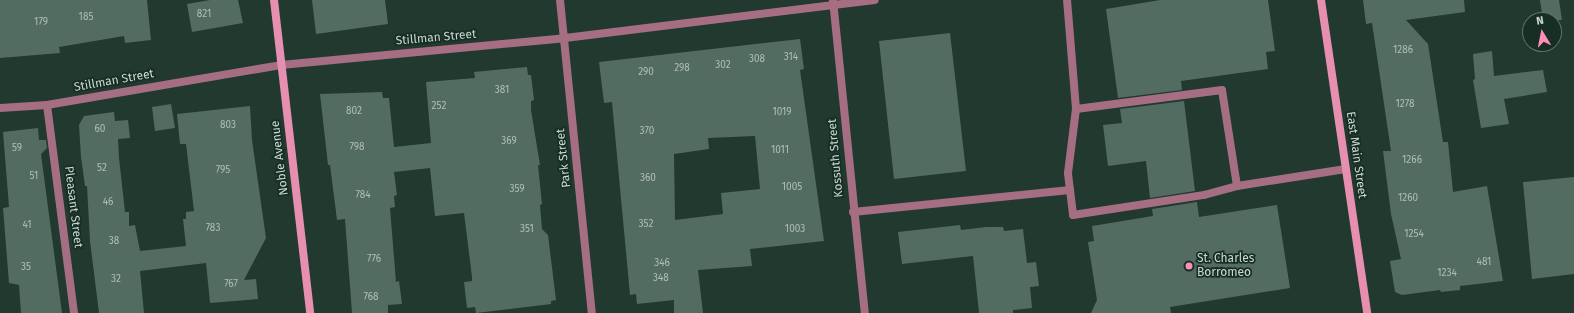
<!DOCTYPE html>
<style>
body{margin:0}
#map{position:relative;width:1574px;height:313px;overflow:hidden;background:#21392f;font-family:"Fira Sans",sans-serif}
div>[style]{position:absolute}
.building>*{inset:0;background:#536c61}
.service>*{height:8px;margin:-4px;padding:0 4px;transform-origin:4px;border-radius:4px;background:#a56e82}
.minor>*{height:8px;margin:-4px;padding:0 4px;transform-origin:4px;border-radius:4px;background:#a56e82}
.secondary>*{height:8px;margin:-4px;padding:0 4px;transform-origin:4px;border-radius:4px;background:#e68fb0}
.dots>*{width:11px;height:11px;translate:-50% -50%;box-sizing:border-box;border:2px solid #172e25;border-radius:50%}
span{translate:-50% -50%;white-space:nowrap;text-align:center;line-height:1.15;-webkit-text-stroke:3.5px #172e25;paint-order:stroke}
.number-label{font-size:10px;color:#aebeb6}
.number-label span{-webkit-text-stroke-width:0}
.street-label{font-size:12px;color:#ccd9d3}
.poi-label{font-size:12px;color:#ccd9d3}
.left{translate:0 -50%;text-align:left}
.north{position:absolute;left:1522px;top:12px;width:40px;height:40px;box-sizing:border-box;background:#172e25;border:1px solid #5f726b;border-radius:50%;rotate:350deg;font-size:11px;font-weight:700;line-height:16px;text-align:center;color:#ccd9d3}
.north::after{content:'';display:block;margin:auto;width:14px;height:18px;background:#ff8eba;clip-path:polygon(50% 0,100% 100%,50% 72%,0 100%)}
</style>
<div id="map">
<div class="building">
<div style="clip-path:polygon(0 0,147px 0,151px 40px,125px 43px,124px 36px,59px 47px,60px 53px,0 58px)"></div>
<div style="clip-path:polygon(210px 0,238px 0,243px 23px,192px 32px,187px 4px)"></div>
<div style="clip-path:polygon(312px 0,385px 0,388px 24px,316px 34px)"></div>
<div style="clip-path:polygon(1160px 0,1268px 0,1275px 51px,1266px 52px,1268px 69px,1181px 81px,1182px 90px,1118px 98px,1106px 9px)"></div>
<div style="clip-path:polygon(1363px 0,1464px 0,1465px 12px,1406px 20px,1428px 44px,1443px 142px,1448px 142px,1453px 192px,1487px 186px,1503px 281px,1460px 286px,1460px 290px,1441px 292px,1440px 290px,1402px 295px,1395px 292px,1390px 261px,1401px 259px,1391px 214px,1383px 151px,1391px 151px,1372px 23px,1366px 24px)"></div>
<div style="clip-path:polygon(1540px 0,1559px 0,1562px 20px,1543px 20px)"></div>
<div style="clip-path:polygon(950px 33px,966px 171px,894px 179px,879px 41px)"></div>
<div style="clip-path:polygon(evenodd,800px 39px,804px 69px,800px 70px,824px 241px,750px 249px,752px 266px,698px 270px,703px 313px,674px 313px,674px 300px,637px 304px,636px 294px,630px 295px,612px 102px,604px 103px,599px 62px,800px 39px,755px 136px,760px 189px,721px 193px,723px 214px,675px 220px,674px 154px,709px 149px,708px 138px,755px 136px)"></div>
<div style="clip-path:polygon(1492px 51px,1494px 76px,1543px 70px,1547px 92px,1504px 99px,1509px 124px,1481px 128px,1473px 80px,1475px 79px,1473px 54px)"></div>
<div style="clip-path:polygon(527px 67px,528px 75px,531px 75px,534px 100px,531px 101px,531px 110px,540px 165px,538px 165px,542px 204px,540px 205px,542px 229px,548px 235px,556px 300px,551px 301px,551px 304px,476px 313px,475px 307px,467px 308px,464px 282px,472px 281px,472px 277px,464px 213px,435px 216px,430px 168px,394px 172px,397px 195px,394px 196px,395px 207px,390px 208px,396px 282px,399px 281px,402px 304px,388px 305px,388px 313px,352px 313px,345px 219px,337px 220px,330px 165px,328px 165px,320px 94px,382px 92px,383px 98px,389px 98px,394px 147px,431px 143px,426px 82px,475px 78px,474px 72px)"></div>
<div style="clip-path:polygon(1184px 101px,1195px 191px,1150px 198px,1146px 161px,1108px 166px,1103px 125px,1122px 123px,1120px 109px)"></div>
<div style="clip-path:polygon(171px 104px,175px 128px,155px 131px,152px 107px)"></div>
<div style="clip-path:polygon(250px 106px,252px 140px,266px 238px,244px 280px,256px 279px,258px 299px,210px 303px,206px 263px,140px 271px,144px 313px,99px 313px,90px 241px,87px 186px,85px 186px,81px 157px,79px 125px,84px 116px,114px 112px,115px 121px,128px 120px,130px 138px,118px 139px,119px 158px,125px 212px,129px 212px,129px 226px,135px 225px,140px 251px,186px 246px,183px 219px,186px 219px,186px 212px,194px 211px,186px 144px,180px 144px,177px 114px)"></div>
<div style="clip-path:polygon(38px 128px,39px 140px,46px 140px,47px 148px,41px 154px,62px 313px,21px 313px,19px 285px,9px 283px,3px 208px,9px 207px,3px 132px)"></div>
<div style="clip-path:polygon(1574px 177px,1574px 274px,1532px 279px,1523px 182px)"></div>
<div style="clip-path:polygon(1197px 202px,1199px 217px,1277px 205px,1290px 288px,1170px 307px,1171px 313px,1091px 313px,1097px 300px,1088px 242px,1094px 241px,1092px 226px,1153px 216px,1152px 209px)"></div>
<div style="clip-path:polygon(960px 225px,961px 230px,986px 227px,1003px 227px,1004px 231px,1023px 229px,1027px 263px,1036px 262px,1039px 286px,1030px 287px,1032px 308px,1013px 310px,1013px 313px,979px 313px,973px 256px,902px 264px,898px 232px)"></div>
</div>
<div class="service">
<div style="left:1237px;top:186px;width:110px;rotate:-8.9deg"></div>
<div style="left:1070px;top:190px;width:25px;rotate:83deg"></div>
<div style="left:1073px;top:215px;width:133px;rotate:-8.7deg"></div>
<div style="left:1204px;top:195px;width:34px;rotate:-15deg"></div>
<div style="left:1237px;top:186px;width:97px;rotate:-98.9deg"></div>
<div style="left:1222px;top:90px;width:147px;rotate:172.6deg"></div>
<div style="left:853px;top:212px;width:218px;rotate:-5.8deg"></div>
<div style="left:1070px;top:190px;width:17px;rotate:-97deg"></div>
<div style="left:1068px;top:173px;width:64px;rotate:-82.9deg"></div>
<div style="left:1076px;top:109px;width:109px;rotate:-94.7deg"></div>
</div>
<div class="minor">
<div style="left:560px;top:0;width:315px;rotate:84.2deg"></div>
<div style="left:833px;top:0;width:315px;rotate:84.2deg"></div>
<div style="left:47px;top:105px;width:210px;rotate:82.6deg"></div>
<div style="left:0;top:108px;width:47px;rotate:-3.7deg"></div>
<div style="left:47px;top:105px;width:237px;rotate:-9.7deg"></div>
<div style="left:281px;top:65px;width:285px;rotate:-5.4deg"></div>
<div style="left:565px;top:38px;width:312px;rotate:-7deg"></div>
</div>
<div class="secondary">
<div style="left:274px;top:0;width:315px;rotate:83.4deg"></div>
<div style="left:1321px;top:0;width:316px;rotate:81.6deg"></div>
</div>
<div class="dots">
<div style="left:1189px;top:266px;background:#ff8eba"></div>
</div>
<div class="number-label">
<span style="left:204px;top:15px">821</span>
<span style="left:86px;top:18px">185</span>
<span style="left:41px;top:23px">179</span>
<span style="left:1403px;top:51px">1286</span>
<span style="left:791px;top:58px">314</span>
<span style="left:757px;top:60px">308</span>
<span style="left:723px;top:66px">302</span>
<span style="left:682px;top:69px">298</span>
<span style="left:646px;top:73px">290</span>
<span style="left:502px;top:91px">381</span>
<span style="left:1405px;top:105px">1278</span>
<span style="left:439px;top:107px">252</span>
<span style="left:354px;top:112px">802</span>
<span style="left:782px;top:113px">1019</span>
<span style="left:228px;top:126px">803</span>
<span style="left:100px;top:130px">60</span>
<span style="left:647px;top:132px">370</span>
<span style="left:509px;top:142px">369</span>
<span style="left:357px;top:148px">798</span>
<span style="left:17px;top:149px">59</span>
<span style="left:780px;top:151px">1011</span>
<span style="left:1412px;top:161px">1266</span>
<span style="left:102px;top:169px">52</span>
<span style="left:223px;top:171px">795</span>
<span style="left:34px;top:177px">51</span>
<span style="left:648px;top:179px">360</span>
<span style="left:792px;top:188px">1005</span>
<span style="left:517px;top:190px">359</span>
<span style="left:363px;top:196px">784</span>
<span style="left:1408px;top:199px">1260</span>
<span style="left:108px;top:203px">46</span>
<span style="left:646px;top:225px">352</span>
<span style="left:27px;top:226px">41</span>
<span style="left:213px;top:229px">783</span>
<span style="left:527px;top:230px">351</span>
<span style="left:795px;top:230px">1003</span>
<span style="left:1414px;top:235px">1254</span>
<span style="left:114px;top:242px">38</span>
<span style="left:374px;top:260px">776</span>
<span style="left:1484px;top:263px">481</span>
<span style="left:662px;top:264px">346</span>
<span style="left:26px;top:268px">35</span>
<span style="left:1447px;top:274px">1234</span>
<span style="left:661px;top:279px">348</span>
<span style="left:116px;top:280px">32</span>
<span style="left:231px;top:285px">767</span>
<span style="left:371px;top:298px">768</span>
</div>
<div class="street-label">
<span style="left:436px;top:38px;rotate:-5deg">Stillman Street</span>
<span style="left:114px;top:81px;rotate:-10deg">Stillman Street</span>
<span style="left:1356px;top:155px;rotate:82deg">East Main Street</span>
<span style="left:280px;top:158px;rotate:-97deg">Noble Avenue</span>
<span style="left:564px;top:158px;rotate:-96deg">Park Street</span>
<span style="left:836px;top:158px;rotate:-95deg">Kossuth Street</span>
<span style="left:73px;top:207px;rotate:83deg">Pleasant Street</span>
</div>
<div class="poi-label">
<span class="left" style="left:1197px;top:266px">St. Charles<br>Borromeo</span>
</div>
<div class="north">N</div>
</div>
